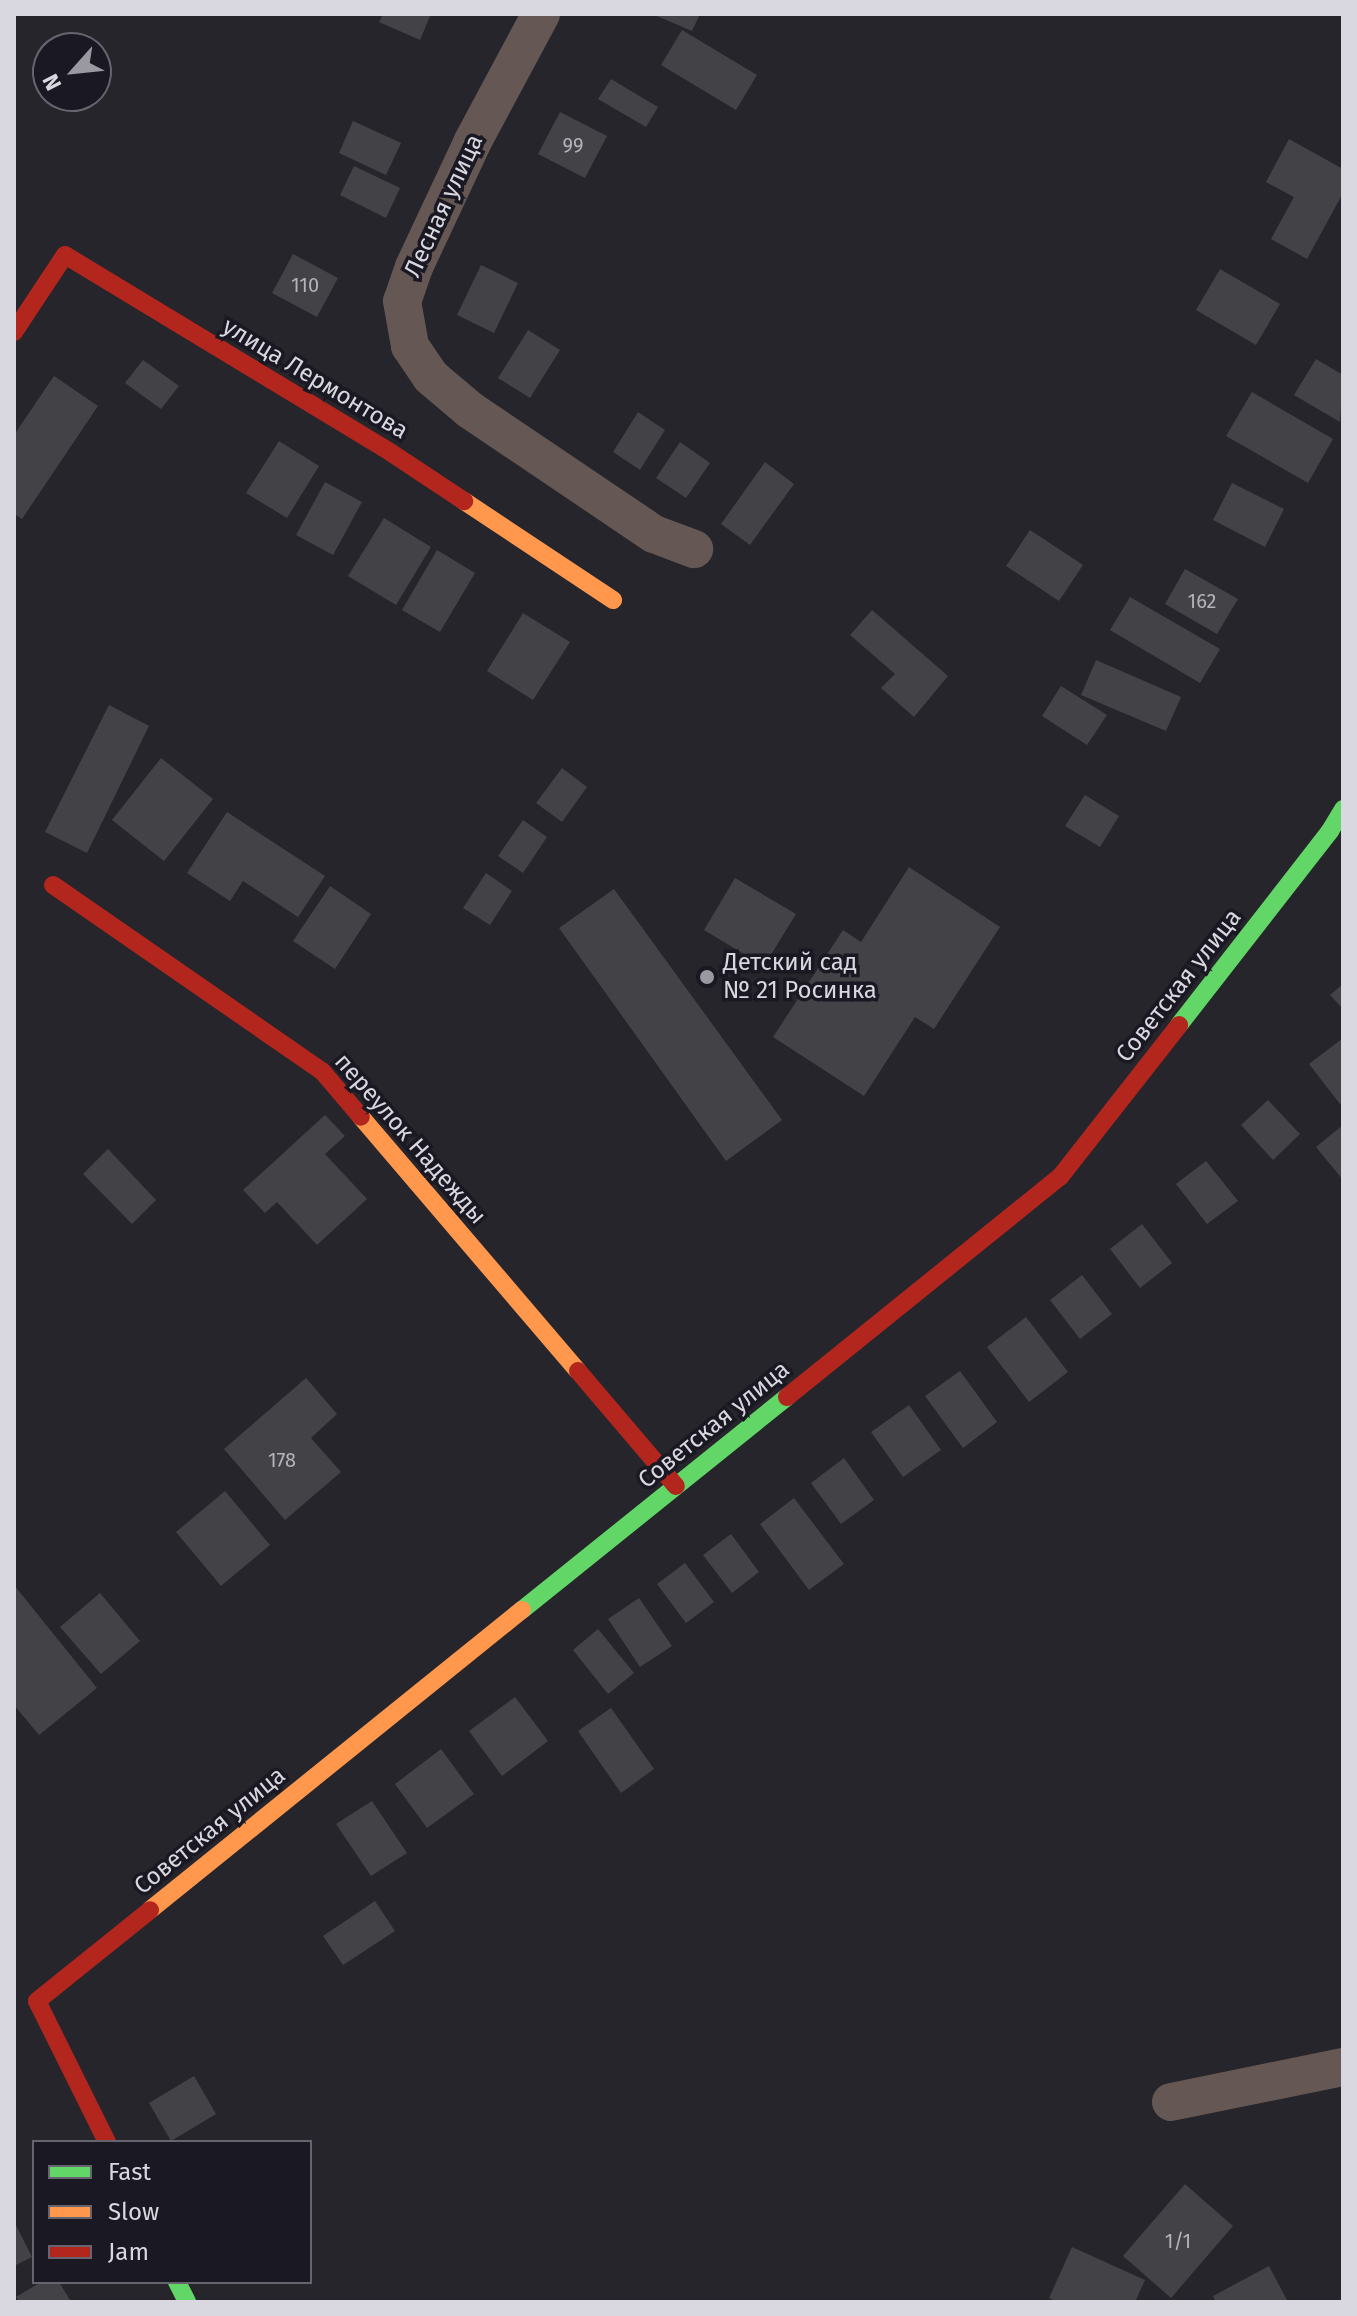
<!DOCTYPE html>
<meta charset="utf-8">
<style>
body{margin:0}
#map{position:relative;width:1357px;height:2316px;overflow:hidden;background:#26252b;font-family:"Fira Sans",sans-serif}
div>[style]{position:absolute}
.building>*{inset:0;background:#434247}
.street>*{height:38px;margin:-19px;padding:0 19px;transform-origin:19px;border-radius:19px;background:#655854}
.fast>*{height:18px;margin:-9px;padding:0 9px;transform-origin:9px;border-radius:9px;background:#63d668}
.slow>*{height:18px;margin:-9px;padding:0 9px;transform-origin:9px;border-radius:9px;background:#ff974d}
.jam>*{height:18px;margin:-9px;padding:0 9px;transform-origin:9px;border-radius:9px;background:#b3261e}
.dots>*{width:22px;height:22px;translate:-50% -50%;box-sizing:border-box;border:4px solid #1a1923;border-radius:50%}
span{translate:-50% -50%;white-space:nowrap;text-align:center;line-height:1.15;-webkit-text-stroke:7px #1a1923;paint-order:stroke}
.number-label{font-size:20px;color:#b4b2ba}
.number-label span{-webkit-text-stroke-width:0}
.street-label{font-size:24px;color:#d9d8e0}
.poi-label{font-size:24px;color:#d9d8e0}
.left{translate:0 -50%;text-align:left}
.frame{position:absolute;inset:0;border:16px solid #d9d8e0;pointer-events:none}
.legend{position:absolute;left:32px;top:2140px;width:280px;height:144px;box-sizing:border-box;background:#1a1923;border:2px solid #66656f;margin:0;padding:10px 14px;list-style:none;font-size:24px;color:#d9d8e0}
.legend li{display:flex;align-items:center;gap:16px;height:40px}
.legend b{width:40px;border:2px solid #66656f}
.north{position:absolute;left:32px;top:32px;width:80px;height:80px;box-sizing:border-box;background:#1a1923;border:2px solid #66656f;border-radius:50%;rotate:243deg;font-size:22px;font-weight:700;line-height:32px;text-align:center;color:#d9d8e0}
.north::after{content:'';display:block;margin:auto;width:28px;height:36px;background:#9a99a1;clip-path:polygon(50% 0,100% 100%,50% 72%,0 100%)}
</style>
<div id="map">
<div class="building">
<div style="clip-path:polygon(383px 14px,431px 14px,420px 40px,379px 22px)"></div>
<div style="clip-path:polygon(652px 14px,700px 14px,692px 31px)"></div>
<div style="clip-path:polygon(682px 30px,757px 75px,736px 110px,661px 65px)"></div>
<div style="clip-path:polygon(611px 79px,658px 107px,646px 127px,598px 99px)"></div>
<div style="clip-path:polygon(560px 112px,607px 136px,585px 178px,538px 154px)"></div>
<div style="clip-path:polygon(353px 121px,401px 143px,386px 175px,339px 153px)"></div>
<div style="clip-path:polygon(1289px 139px,1343px 169px,1343px 193px,1307px 259px,1271px 239px,1294px 197px,1266px 182px)"></div>
<div style="clip-path:polygon(354px 166px,400px 188px,386px 218px,340px 195px)"></div>
<div style="clip-path:polygon(293px 254px,338px 278px,317px 317px,272px 293px)"></div>
<div style="clip-path:polygon(481px 265px,518px 283px,494px 333px,457px 315px)"></div>
<div style="clip-path:polygon(1220px 269px,1280px 304px,1256px 345px,1196px 310px)"></div>
<div style="clip-path:polygon(528px 330px,560px 350px,530px 398px,498px 378px)"></div>
<div style="clip-path:polygon(1316px 359px,1343px 375px,1340px 422px,1294px 395px)"></div>
<div style="clip-path:polygon(143px 360px,179px 386px,161px 409px,125px 383px)"></div>
<div style="clip-path:polygon(54px 376px,98px 406px,22px 519px,14px 514px,14px 435px)"></div>
<div style="clip-path:polygon(1252px 392px,1333px 439px,1308px 483px,1226px 436px)"></div>
<div style="clip-path:polygon(638px 412px,665px 430px,640px 470px,613px 452px)"></div>
<div style="clip-path:polygon(279px 441px,319px 466px,287px 518px,246px 493px)"></div>
<div style="clip-path:polygon(680px 442px,710px 463px,686px 498px,656px 478px)"></div>
<div style="clip-path:polygon(765px 462px,794px 484px,750px 545px,721px 524px)"></div>
<div style="clip-path:polygon(325px 482px,362px 502px,333px 555px,296px 535px)"></div>
<div style="clip-path:polygon(1232px 483px,1284px 509px,1265px 547px,1213px 520px)"></div>
<div style="clip-path:polygon(384px 518px,431px 547px,396px 605px,348px 576px)"></div>
<div style="clip-path:polygon(1030px 530px,1083px 565px,1059px 601px,1006px 566px)"></div>
<div style="clip-path:polygon(437px 550px,475px 573px,440px 632px,402px 610px)"></div>
<div style="clip-path:polygon(1185px 569px,1238px 599px,1217px 634px,1165px 604px)"></div>
<div style="clip-path:polygon(1130px 597px,1220px 649px,1200px 683px,1110px 630px)"></div>
<div style="clip-path:polygon(872px 610px,948px 676px,914px 717px,881px 688px,895px 674px,850px 635px)"></div>
<div style="clip-path:polygon(523px 613px,570px 642px,533px 700px,487px 671px)"></div>
<div style="clip-path:polygon(1096px 660px,1181px 697px,1166px 731px,1081px 695px)"></div>
<div style="clip-path:polygon(1061px 686px,1107px 715px,1087px 745px,1042px 716px)"></div>
<div style="clip-path:polygon(109px 705px,149px 726px,87px 853px,45px 832px)"></div>
<div style="clip-path:polygon(161px 758px,213px 799px,164px 861px,112px 820px)"></div>
<div style="clip-path:polygon(562px 768px,587px 787px,562px 822px,536px 803px)"></div>
<div style="clip-path:polygon(1085px 795px,1119px 816px,1100px 847px,1065px 826px)"></div>
<div style="clip-path:polygon(227px 812px,325px 876px,298px 917px,243px 881px,230px 901px,187px 873px)"></div>
<div style="clip-path:polygon(523px 820px,547px 837px,523px 873px,498px 856px)"></div>
<div style="clip-path:polygon(909px 867px,1000px 927px,934px 1029px,915px 1017px,864px 1096px,773px 1037px,843px 930px,861px 942px)"></div>
<div style="clip-path:polygon(486px 873px,512px 891px,490px 925px,463px 908px)"></div>
<div style="clip-path:polygon(735px 878px,796px 914px,764px 966px,704px 930px)"></div>
<div style="clip-path:polygon(330px 886px,371px 914px,335px 969px,293px 941px)"></div>
<div style="clip-path:polygon(614px 889px,782px 1120px,726px 1161px,559px 928px)"></div>
<div style="clip-path:polygon(1343px 984px,1343px 1009px,1330px 995px)"></div>
<div style="clip-path:polygon(1343px 1038px,1343px 1102px,1340px 1104px,1309px 1064px)"></div>
<div style="clip-path:polygon(1268px 1100px,1300px 1134px,1273px 1160px,1241px 1125px)"></div>
<div style="clip-path:polygon(325px 1115px,345px 1136px,325px 1154px,367px 1199px,317px 1245px,277px 1202px,265px 1213px,243px 1190px)"></div>
<div style="clip-path:polygon(1343px 1125px,1343px 1180px,1316px 1147px)"></div>
<div style="clip-path:polygon(108px 1149px,156px 1200px,132px 1224px,83px 1174px)"></div>
<div style="clip-path:polygon(1206px 1161px,1238px 1201px,1207px 1224px,1176px 1184px)"></div>
<div style="clip-path:polygon(1142px 1224px,1172px 1263px,1140px 1288px,1110px 1249px)"></div>
<div style="clip-path:polygon(1082px 1275px,1112px 1314px,1080px 1339px,1050px 1300px)"></div>
<div style="clip-path:polygon(1026px 1317px,1068px 1372px,1029px 1402px,987px 1347px)"></div>
<div style="clip-path:polygon(960px 1371px,997px 1422px,963px 1448px,925px 1396px)"></div>
<div style="clip-path:polygon(306px 1378px,337px 1414px,311px 1438px,341px 1472px,285px 1520px,224px 1449px)"></div>
<div style="clip-path:polygon(909px 1405px,941px 1450px,903px 1477px,871px 1432px)"></div>
<div style="clip-path:polygon(844px 1458px,874px 1500px,841px 1524px,811px 1483px)"></div>
<div style="clip-path:polygon(225px 1491px,270px 1545px,221px 1586px,176px 1532px)"></div>
<div style="clip-path:polygon(794px 1498px,844px 1564px,809px 1590px,760px 1524px)"></div>
<div style="clip-path:polygon(731px 1534px,759px 1572px,732px 1593px,703px 1555px)"></div>
<div style="clip-path:polygon(685px 1563px,714px 1602px,686px 1623px,657px 1584px)"></div>
<div style="clip-path:polygon(14px 1585px,97px 1688px,39px 1735px,14px 1705px)"></div>
<div style="clip-path:polygon(100px 1593px,140px 1641px,101px 1674px,60px 1627px)"></div>
<div style="clip-path:polygon(639px 1598px,672px 1646px,640px 1667px,608px 1619px)"></div>
<div style="clip-path:polygon(598px 1629px,634px 1673px,608px 1694px,573px 1650px)"></div>
<div style="clip-path:polygon(515px 1697px,548px 1741px,502px 1776px,469px 1731px)"></div>
<div style="clip-path:polygon(611px 1708px,654px 1769px,621px 1793px,578px 1731px)"></div>
<div style="clip-path:polygon(441px 1749px,474px 1794px,427px 1828px,395px 1784px)"></div>
<div style="clip-path:polygon(372px 1801px,407px 1853px,371px 1876px,336px 1824px)"></div>
<div style="clip-path:polygon(375px 1901px,395px 1931px,343px 1965px,323px 1936px)"></div>
<div style="clip-path:polygon(194px 2076px,216px 2114px,171px 2141px,149px 2103px)"></div>
<div style="clip-path:polygon(1185px 2184px,1233px 2226px,1171px 2298px,1123px 2256px)"></div>
<div style="clip-path:polygon(14px 2221px,32px 2257px,14px 2266px)"></div>
<div style="clip-path:polygon(1072px 2247px,1145px 2280px,1135px 2302px,1057px 2302px,1049px 2298px)"></div>
<div style="clip-path:polygon(1269px 2266px,1288px 2302px,1216px 2302px,1213px 2296px)"></div>
<div style="clip-path:polygon(41px 2282px,59px 2282px,70px 2300px,19px 2302px,16px 2297px)"></div>
</div>
<div class="street">
<div style="left:541px;top:14px;width:144px;rotate:118.2deg"></div>
<div style="left:473px;top:141px;width:139px;rotate:115.1deg"></div>
<div style="left:414px;top:267px;width:36px;rotate:109deg"></div>
<div style="left:402px;top:301px;width:46px;rotate:79.9deg"></div>
<div style="left:410px;top:346px;width:37px;rotate:56deg"></div>
<div style="left:431px;top:377px;width:51px;rotate:40.2deg"></div>
<div style="left:470px;top:410px;width:222px;rotate:34deg"></div>
<div style="left:654px;top:534px;width:43px;rotate:20.6deg"></div>
<div style="left:1171px;top:2102px;width:176px;rotate:-11.5deg"></div>
</div>
<div class="fast">
<div style="left:1179px;top:1025px;width:246px;rotate:-52.1deg"></div>
<div style="left:1330px;top:831px;width:26px;rotate:-59deg"></div>
<div style="left:522px;top:1610px;width:340px;rotate:-38.8deg"></div>
<div style="left:177px;top:2282px;width:22px;rotate:63deg"></div>
</div>
<div class="slow">
<div style="left:464px;top:501px;width:179px;rotate:33.6deg"></div>
<div style="left:361px;top:1117px;width:334px;rotate:49.5deg"></div>
<div style="left:150px;top:1910px;width:478px;rotate:-38.9deg"></div>
</div>
<div class="jam">
<div style="left:14px;top:332px;width:92px;rotate:-56.5deg"></div>
<div style="left:65px;top:255px;width:380px;rotate:31.2deg"></div>
<div style="left:390px;top:452px;width:89px;rotate:33.5deg"></div>
<div style="left:53px;top:885px;width:327px;rotate:34.7deg"></div>
<div style="left:322px;top:1071px;width:60px;rotate:49.7deg"></div>
<div style="left:578px;top:1371px;width:151px;rotate:49.6deg"></div>
<div style="left:787px;top:1397px;width:351px;rotate:-38.9deg"></div>
<div style="left:1060px;top:1177px;width:193px;rotate:-51.9deg"></div>
<div style="left:107px;top:2142px;width:157px;rotate:-116.4deg"></div>
<div style="left:37px;top:2001px;width:145px;rotate:-38.8deg"></div>
</div>
<div class="dots">
<div style="left:707px;top:977px;background:#9a99a1"></div>
</div>
<div class="number-label">
<span style="left:573px;top:145px">99</span>
<span style="left:305px;top:285px">110</span>
<span style="left:1202px;top:601px">162</span>
<span style="left:282px;top:1460px">178</span>
<span style="left:1178px;top:2241px">1/1</span>
</div>
<div class="street-label">
<span style="left:444px;top:206px;rotate:-65deg">Лесная улица</span>
<span style="left:315px;top:379px;rotate:31deg">улица Лермонтова</span>
<span style="left:1179px;top:986px;rotate:-52deg">Советская улица</span>
<span style="left:410px;top:1139px;rotate:49deg">переулок Надежды</span>
<span style="left:714px;top:1425px;rotate:-39deg">Советская улица</span>
<span style="left:210px;top:1831px;rotate:-39deg">Советская улица</span>
</div>
<div class="poi-label">
<span class="left" style="left:723px;top:977px">Детский сад<br>№ 21 Росинка</span>
</div>
<div class="frame"></div>
<ul class="legend">
<li><b style="height:10px;background:#63d668"></b>Fast</li>
<li><b style="height:10px;background:#ff974d"></b>Slow</li>
<li><b style="height:10px;background:#b3261e"></b>Jam</li>
</ul>
<div class="north">N</div>
</div>
